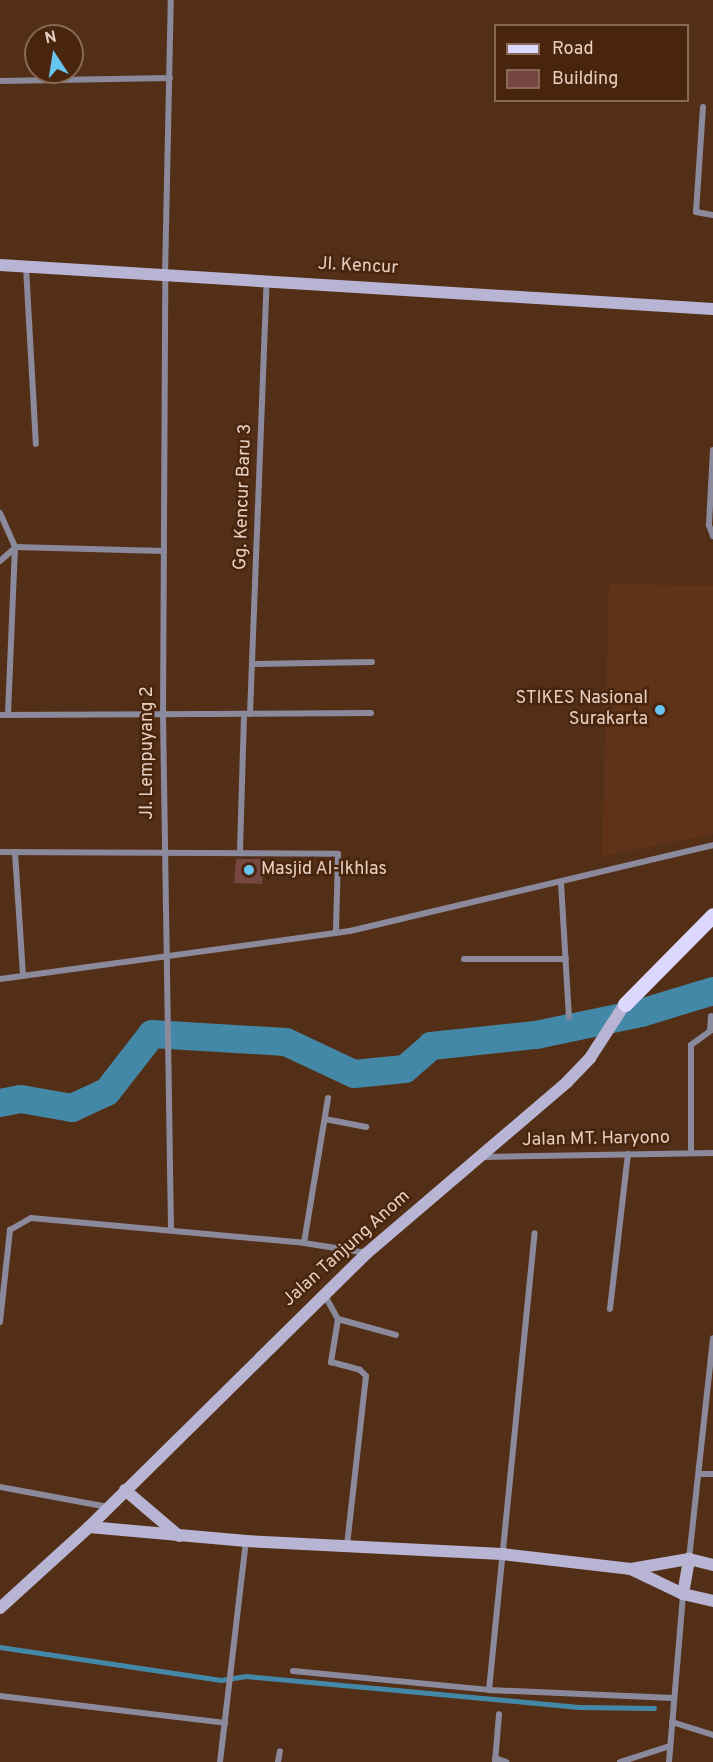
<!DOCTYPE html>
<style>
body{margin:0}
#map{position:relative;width:713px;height:1762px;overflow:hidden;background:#542f18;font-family:Overpass,sans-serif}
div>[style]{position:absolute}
.built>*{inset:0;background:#5f3318}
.stream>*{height:4.5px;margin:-2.25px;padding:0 2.25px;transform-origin:2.25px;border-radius:2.25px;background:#4488a7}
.river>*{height:28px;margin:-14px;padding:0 14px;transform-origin:14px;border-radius:14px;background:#4488a7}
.building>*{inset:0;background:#754740}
.street>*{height:6px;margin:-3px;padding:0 3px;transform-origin:3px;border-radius:3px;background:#8b899c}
.secondary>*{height:12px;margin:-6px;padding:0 6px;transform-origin:6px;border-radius:6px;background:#b8b5d4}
.primary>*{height:15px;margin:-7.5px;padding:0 7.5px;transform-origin:7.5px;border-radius:7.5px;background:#dcd7ff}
.dots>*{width:16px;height:16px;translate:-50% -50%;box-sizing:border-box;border:3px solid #49250e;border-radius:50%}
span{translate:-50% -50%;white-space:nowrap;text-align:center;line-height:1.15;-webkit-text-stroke:5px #49250e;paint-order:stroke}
.street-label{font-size:18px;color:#e7cfc2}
.poi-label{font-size:18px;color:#e7cfc2}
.right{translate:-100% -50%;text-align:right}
.left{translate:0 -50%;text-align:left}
.legend{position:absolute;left:494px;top:24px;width:195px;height:78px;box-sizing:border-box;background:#49250e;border:2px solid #886956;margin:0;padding:8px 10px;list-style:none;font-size:18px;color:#e7cfc2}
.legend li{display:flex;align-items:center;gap:12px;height:30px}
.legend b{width:30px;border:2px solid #886956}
.north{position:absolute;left:24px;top:24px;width:60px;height:60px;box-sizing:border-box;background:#49250e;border:2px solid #886956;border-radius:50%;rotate:348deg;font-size:16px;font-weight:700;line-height:24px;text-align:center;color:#e7cfc2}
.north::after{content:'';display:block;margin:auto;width:21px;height:27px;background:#67c4ef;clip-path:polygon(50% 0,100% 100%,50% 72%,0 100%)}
</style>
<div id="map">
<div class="built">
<div style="clip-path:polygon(609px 584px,713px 586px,713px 834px,602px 856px)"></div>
</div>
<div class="stream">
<div style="left:0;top:1647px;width:223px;rotate:8.5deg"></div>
<div style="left:221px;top:1680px;width:25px;rotate:-9deg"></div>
<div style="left:246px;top:1676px;width:334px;rotate:5.3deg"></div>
<div style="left:579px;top:1707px;width:75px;rotate:0.8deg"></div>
</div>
<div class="river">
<div style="left:0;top:1103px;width:21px;rotate:-11deg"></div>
<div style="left:21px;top:1099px;width:52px;rotate:10deg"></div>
<div style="left:72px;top:1108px;width:38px;rotate:-25deg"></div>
<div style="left:107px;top:1092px;width:73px;rotate:-52.2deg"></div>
<div style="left:152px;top:1034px;width:134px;rotate:3.4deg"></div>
<div style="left:286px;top:1042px;width:75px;rotate:25.2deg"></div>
<div style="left:354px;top:1074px;width:51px;rotate:-5.6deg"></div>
<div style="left:405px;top:1069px;width:35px;rotate:-41deg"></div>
<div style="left:431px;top:1046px;width:106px;rotate:-6deg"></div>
<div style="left:536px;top:1035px;width:107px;rotate:-11.8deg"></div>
<div style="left:641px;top:1013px;width:75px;rotate:-17deg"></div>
</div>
<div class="building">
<div style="clip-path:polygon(236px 859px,264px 859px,262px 884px,234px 883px)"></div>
</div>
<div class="street">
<div style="left:0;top:81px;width:170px;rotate:-1deg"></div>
<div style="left:703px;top:107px;width:105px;rotate:93.8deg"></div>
<div style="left:696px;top:212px;width:17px;rotate:10deg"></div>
<div style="left:26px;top:267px;width:177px;rotate:86.8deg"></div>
<div style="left:713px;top:450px;width:75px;rotate:93.1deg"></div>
<div style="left:709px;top:525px;width:12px;rotate:70deg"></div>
<div style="left:0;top:513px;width:37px;rotate:66deg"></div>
<div style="left:15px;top:547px;width:168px;rotate:92.4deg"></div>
<div style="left:15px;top:547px;width:149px;rotate:1.5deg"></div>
<div style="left:0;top:561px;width:20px;rotate:-41deg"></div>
<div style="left:252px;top:664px;width:120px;rotate:-1deg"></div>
<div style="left:250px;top:714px;width:433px;rotate:-87.8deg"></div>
<div style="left:0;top:715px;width:371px;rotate:-0.3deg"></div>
<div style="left:240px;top:851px;width:137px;rotate:-88.3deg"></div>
<div style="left:0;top:852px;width:338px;rotate:0.3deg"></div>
<div style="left:338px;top:854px;width:79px;rotate:91.5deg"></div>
<div style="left:15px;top:852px;width:124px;rotate:86.3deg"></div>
<div style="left:561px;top:883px;width:134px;rotate:86.6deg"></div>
<div style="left:464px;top:959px;width:102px"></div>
<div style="left:0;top:979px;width:353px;rotate:-7.8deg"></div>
<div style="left:350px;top:931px;width:373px;rotate:-13.3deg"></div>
<div style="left:325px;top:1119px;width:42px;rotate:11deg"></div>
<div style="left:691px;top:1153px;width:108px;rotate:-90deg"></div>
<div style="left:691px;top:1045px;width:24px;rotate:-36deg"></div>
<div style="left:710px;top:1031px;width:15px;rotate:-86deg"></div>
<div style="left:483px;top:1157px;width:230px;rotate:-1deg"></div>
<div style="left:171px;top:1230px;width:513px;rotate:-90.89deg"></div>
<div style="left:163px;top:717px;width:441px;rotate:-89.7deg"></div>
<div style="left:165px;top:276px;width:276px;rotate:-88.8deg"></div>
<div style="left:304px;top:1243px;width:147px;rotate:-80.6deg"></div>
<div style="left:324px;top:1294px;width:29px;rotate:61deg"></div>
<div style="left:338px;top:1319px;width:44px;rotate:99.2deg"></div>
<div style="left:331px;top:1362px;width:30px;rotate:15deg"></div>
<div style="left:360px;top:1370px;width:8px;rotate:45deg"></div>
<div style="left:366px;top:1376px;width:170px;rotate:96.4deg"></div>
<div style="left:610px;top:1309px;width:156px;rotate:-83.4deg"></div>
<div style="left:338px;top:1319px;width:60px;rotate:15.4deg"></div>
<div style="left:0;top:1322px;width:93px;rotate:-83.8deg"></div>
<div style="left:10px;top:1230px;width:24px;rotate:-30deg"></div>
<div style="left:31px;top:1218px;width:274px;rotate:5.2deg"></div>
<div style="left:304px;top:1243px;width:64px;rotate:9deg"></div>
<div style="left:699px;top:1474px;width:14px"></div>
<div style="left:0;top:1487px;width:110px;rotate:10.5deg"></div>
<div style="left:689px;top:1559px;width:222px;rotate:-83.8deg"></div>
<div style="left:293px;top:1671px;width:197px;rotate:5.5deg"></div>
<div style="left:489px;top:1690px;width:459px;rotate:-84.3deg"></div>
<div style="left:489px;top:1690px;width:184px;rotate:2.5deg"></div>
<div style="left:0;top:1696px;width:227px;rotate:6.8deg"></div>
<div style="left:672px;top:1722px;width:43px;rotate:17.6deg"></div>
<div style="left:495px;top:1758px;width:12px;rotate:20deg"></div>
<div style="left:220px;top:1762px;width:223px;rotate:-83.3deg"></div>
<div style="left:278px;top:1762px;width:11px;rotate:-80deg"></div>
<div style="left:495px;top:1762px;width:48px;rotate:-85.2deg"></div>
<div style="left:620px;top:1762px;width:52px;rotate:-17.7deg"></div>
<div style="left:669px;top:1762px;width:169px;rotate:-85.2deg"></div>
</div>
<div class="secondary">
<div style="left:0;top:265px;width:714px;rotate:3.53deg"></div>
<div style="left:125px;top:1490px;width:71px;rotate:40.4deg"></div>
<div style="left:89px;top:1527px;width:158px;rotate:5.1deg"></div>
<div style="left:246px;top:1541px;width:256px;rotate:2.9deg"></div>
<div style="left:502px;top:1554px;width:130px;rotate:6.6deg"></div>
<div style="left:631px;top:1569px;width:59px;rotate:-9.8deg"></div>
<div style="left:689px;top:1559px;width:25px;rotate:14deg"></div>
<div style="left:631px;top:1569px;width:58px;rotate:25.7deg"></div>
<div style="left:683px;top:1594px;width:31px;rotate:13deg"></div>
<div style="left:683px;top:1594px;width:36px;rotate:-80deg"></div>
<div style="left:0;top:1608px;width:120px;rotate:-42.3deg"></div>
<div style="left:89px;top:1527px;width:390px;rotate:-44.6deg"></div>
<div style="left:367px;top:1253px;width:263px;rotate:-40.5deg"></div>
<div style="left:567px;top:1082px;width:33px;rotate:-46deg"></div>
<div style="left:590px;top:1058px;width:64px;rotate:-57.1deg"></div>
</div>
<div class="primary">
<div style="left:625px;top:1004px;width:125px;rotate:-45.3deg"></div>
</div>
<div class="dots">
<div style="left:660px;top:710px;background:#67c4ef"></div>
<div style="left:249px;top:870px;background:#67c4ef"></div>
</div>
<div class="street-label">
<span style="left:358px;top:267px;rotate:3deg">Jl. Kencur</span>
<span style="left:244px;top:497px;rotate:-88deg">Gg. Kencur Baru 3</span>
<span style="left:148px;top:753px;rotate:-90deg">Jl. Lempuyang 2</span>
<span style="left:596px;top:1140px;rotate:-1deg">Jalan MT. Haryono</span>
<span style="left:347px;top:1249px;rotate:-42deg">Jalan Tanjung Anom</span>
</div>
<div class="poi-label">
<span class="right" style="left:648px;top:710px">STIKES Nasional<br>Surakarta</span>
<span class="left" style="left:261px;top:870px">Masjid Al-Ikhlas</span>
</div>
<ul class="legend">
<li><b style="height:8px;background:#dcd7ff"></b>Road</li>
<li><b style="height:16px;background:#754740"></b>Building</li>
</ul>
<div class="north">N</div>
</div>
